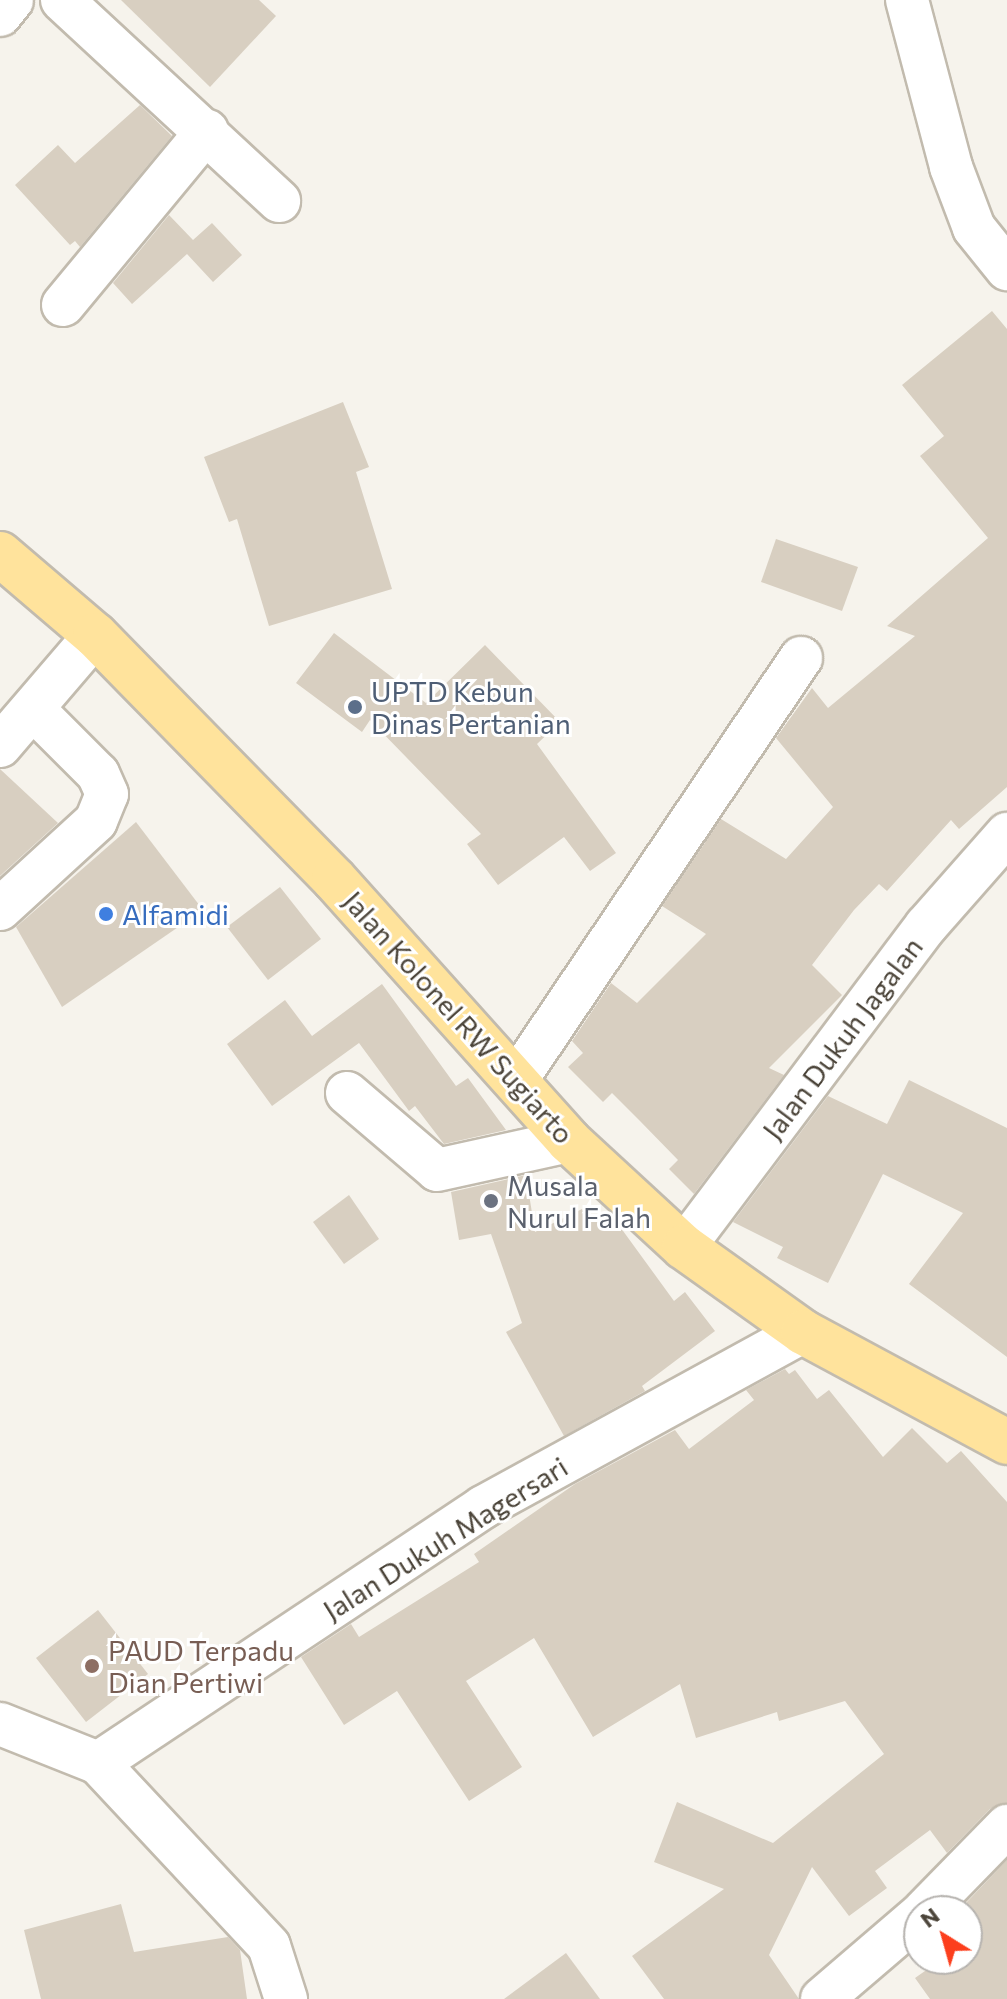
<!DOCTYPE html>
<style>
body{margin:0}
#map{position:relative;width:1007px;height:1999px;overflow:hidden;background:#f6f3ec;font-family:Commissioner,sans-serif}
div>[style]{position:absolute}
.building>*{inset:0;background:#d8cfc1}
.roads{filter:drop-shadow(2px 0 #c2bbae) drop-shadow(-2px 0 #c2bbae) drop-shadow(0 2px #c2bbae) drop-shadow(0 -2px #c2bbae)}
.minor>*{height:42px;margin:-21px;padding:0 21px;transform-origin:21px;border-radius:21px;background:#fff}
.major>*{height:44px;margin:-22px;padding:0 22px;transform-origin:22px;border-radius:22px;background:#ffe39c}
.dots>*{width:22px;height:22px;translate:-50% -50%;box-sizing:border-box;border:4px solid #fff;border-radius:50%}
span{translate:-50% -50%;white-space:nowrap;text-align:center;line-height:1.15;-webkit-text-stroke:6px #fff;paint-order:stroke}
.service-label{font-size:28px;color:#4e5e75}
.left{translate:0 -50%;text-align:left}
.shop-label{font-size:28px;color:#366cbe}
.street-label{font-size:28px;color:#4b4439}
.worship-label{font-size:28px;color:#5b616d}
.education-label{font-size:28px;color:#785e54}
.north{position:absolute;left:903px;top:1895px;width:80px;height:80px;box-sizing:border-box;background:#fff;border:2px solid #b7b4b0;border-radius:50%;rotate:323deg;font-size:22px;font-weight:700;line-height:32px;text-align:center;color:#4b4439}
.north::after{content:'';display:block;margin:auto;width:28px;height:36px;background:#fc3f1d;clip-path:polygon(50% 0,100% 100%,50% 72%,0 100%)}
</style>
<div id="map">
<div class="building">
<div style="clip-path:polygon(121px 0,259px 0,276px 16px,210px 87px)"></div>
<div style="clip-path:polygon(140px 105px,172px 136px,80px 247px,75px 241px,70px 245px,15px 185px,58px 145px,75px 163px)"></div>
<div style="clip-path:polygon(169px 215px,193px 240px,212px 223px,242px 255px,213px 282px,187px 254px,132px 304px,113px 283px)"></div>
<div style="clip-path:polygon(992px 311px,1007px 329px,1007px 787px,959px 829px,951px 820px,887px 891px,879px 884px,854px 910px,812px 965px,842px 995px,769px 1068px,784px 1075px,694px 1194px,669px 1169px,678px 1160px,640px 1121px,612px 1093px,603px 1102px,568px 1067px,583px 1053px,572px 1041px,611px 983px,637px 1003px,706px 934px,662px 906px,721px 819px,786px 859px,833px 807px,776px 738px,812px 688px,828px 708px,915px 636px,887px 626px,988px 538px,920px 456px,944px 436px,902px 385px)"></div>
<div style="clip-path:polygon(343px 402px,369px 467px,356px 472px,392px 589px,269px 626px,237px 519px,229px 522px,204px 457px)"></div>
<div style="clip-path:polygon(776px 539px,858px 567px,842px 611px,761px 582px)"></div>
<div style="clip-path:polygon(334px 633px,426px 703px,485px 645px,560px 722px,537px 744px,616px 853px,590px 871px,564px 837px,498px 885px,467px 844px,481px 834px,370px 720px,362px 732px,296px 683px)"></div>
<div style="clip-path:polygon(0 769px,58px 823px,0 876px)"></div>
<div style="clip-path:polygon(136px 822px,203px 910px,62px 1007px,16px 927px)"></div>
<div style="clip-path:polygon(280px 887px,321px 939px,268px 980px,227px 927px)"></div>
<div style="clip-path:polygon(382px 984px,456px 1086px,468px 1078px,506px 1130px,444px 1144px,415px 1106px,409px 1111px,359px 1043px,272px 1106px,227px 1044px,285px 1000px,312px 1036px)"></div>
<div style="clip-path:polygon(909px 1080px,1007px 1128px,1007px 1357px,909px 1284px,963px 1213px,883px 1174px,828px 1283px,777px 1258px,783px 1247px,733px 1222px,828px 1096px,887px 1124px)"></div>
<div style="clip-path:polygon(526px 1175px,535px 1232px,582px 1209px,589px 1223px,610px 1213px,674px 1301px,685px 1292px,715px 1331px,642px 1386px,645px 1391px,564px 1436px,506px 1332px,522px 1323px,491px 1234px,459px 1240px,451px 1192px)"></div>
<div style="clip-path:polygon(349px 1195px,379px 1239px,344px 1264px,313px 1222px)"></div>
<div style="clip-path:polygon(785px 1369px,789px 1374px,795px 1370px,817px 1399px,829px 1390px,883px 1457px,912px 1428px,947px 1463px,961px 1451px,1007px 1502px,1007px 1803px,990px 1809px,947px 1853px,930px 1830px,875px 1871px,887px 1888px,849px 1916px,812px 1867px,769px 1955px,799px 1999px,664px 1999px,632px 1956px,724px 1889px,654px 1862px,677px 1802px,773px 1843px,884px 1754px,845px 1701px,779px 1721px,777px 1712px,696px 1738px,680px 1684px,593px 1737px,534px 1638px,466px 1681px,522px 1767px,469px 1801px,397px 1691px,344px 1725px,301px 1657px,351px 1624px,359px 1637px,479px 1562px,474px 1554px,575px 1484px,675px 1430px,689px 1449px,754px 1400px,746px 1390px)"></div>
<div style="clip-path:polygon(98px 1610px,148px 1674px,86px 1722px,36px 1658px)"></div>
<div style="clip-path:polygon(1007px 1860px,1007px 1999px,930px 1999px,915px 1978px,942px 1959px,967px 1959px,963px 1906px)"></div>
<div style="clip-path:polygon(121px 1904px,134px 1952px,228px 1937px,240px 1950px,247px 1999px,41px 1999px,24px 1930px)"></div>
<div style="clip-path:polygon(566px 1953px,600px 1999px,504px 1999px)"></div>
</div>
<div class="roads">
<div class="minor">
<div style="left:62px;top:0;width:296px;rotate:42.8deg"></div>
<div style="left:907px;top:0;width:173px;rotate:75.2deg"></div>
<div style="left:951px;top:167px;width:65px;rotate:69.3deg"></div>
<div style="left:974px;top:228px;width:53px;rotate:51.2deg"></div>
<div style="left:0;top:15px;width:19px;rotate:-51deg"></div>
<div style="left:63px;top:305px;width:226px;rotate:-50.4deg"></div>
<div style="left:0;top:746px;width:146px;rotate:-49.4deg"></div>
<div style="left:0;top:909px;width:130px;rotate:-42.5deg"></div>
<div style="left:96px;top:821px;width:29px;rotate:-68deg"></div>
<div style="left:107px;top:794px;width:22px;rotate:-114deg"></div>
<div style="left:98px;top:774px;width:92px;rotate:-135deg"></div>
<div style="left:517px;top:1079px;width:508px;rotate:-56deg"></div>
<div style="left:347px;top:1093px;width:118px;rotate:40.5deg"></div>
<div style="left:437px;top:1170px;width:135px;rotate:-12.4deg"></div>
<div style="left:684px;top:1247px;width:402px;rotate:-53deg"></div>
<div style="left:926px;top:926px;width:123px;rotate:-48.6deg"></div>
<div style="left:0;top:1724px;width:105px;rotate:21.7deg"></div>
<div style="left:98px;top:1763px;width:250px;rotate:46.9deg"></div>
<div style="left:269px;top:1946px;width:56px;rotate:72.2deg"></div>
<div style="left:98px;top:1763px;width:462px;rotate:-33.6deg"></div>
<div style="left:483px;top:1507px;width:365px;rotate:-28.7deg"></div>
<div style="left:924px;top:1911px;width:119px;rotate:-45.7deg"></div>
<div style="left:822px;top:1999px;width:128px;rotate:-40.6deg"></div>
</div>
<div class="major">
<div style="left:0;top:554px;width:125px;rotate:40.5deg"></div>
<div style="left:95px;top:635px;width:342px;rotate:45.6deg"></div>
<div style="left:334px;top:879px;width:352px;rotate:48.1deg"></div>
<div style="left:569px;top:1141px;width:156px;rotate:42.7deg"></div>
<div style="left:684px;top:1247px;width:146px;rotate:35.5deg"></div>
<div style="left:803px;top:1332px;width:232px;rotate:28.3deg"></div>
</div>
</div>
<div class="dots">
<div style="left:355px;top:707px;background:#5c6f8a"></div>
<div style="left:106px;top:914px;background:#3f7fe0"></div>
<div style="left:491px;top:1201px;background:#6b7280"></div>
<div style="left:92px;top:1666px;background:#8d6e63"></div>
</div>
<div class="service-label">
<span class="left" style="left:371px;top:707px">UPTD Kebun<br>Dinas Pertanian</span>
</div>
<div class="shop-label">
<span class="left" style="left:122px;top:914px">Alfamidi</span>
</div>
<div class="street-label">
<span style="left:459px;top:1017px;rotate:48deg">Jalan Kolonel RW Sugiarto</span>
<span style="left:842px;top:1038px;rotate:-53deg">Jalan Dukuh Jagalan</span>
<span style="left:445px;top:1538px;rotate:-32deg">Jalan Dukuh Magersari</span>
</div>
<div class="worship-label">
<span class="left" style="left:507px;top:1201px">Musala<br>Nurul Falah</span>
</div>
<div class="education-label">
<span class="left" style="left:108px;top:1666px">PAUD Terpadu<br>Dian Pertiwi</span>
</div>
<div class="north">N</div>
</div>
